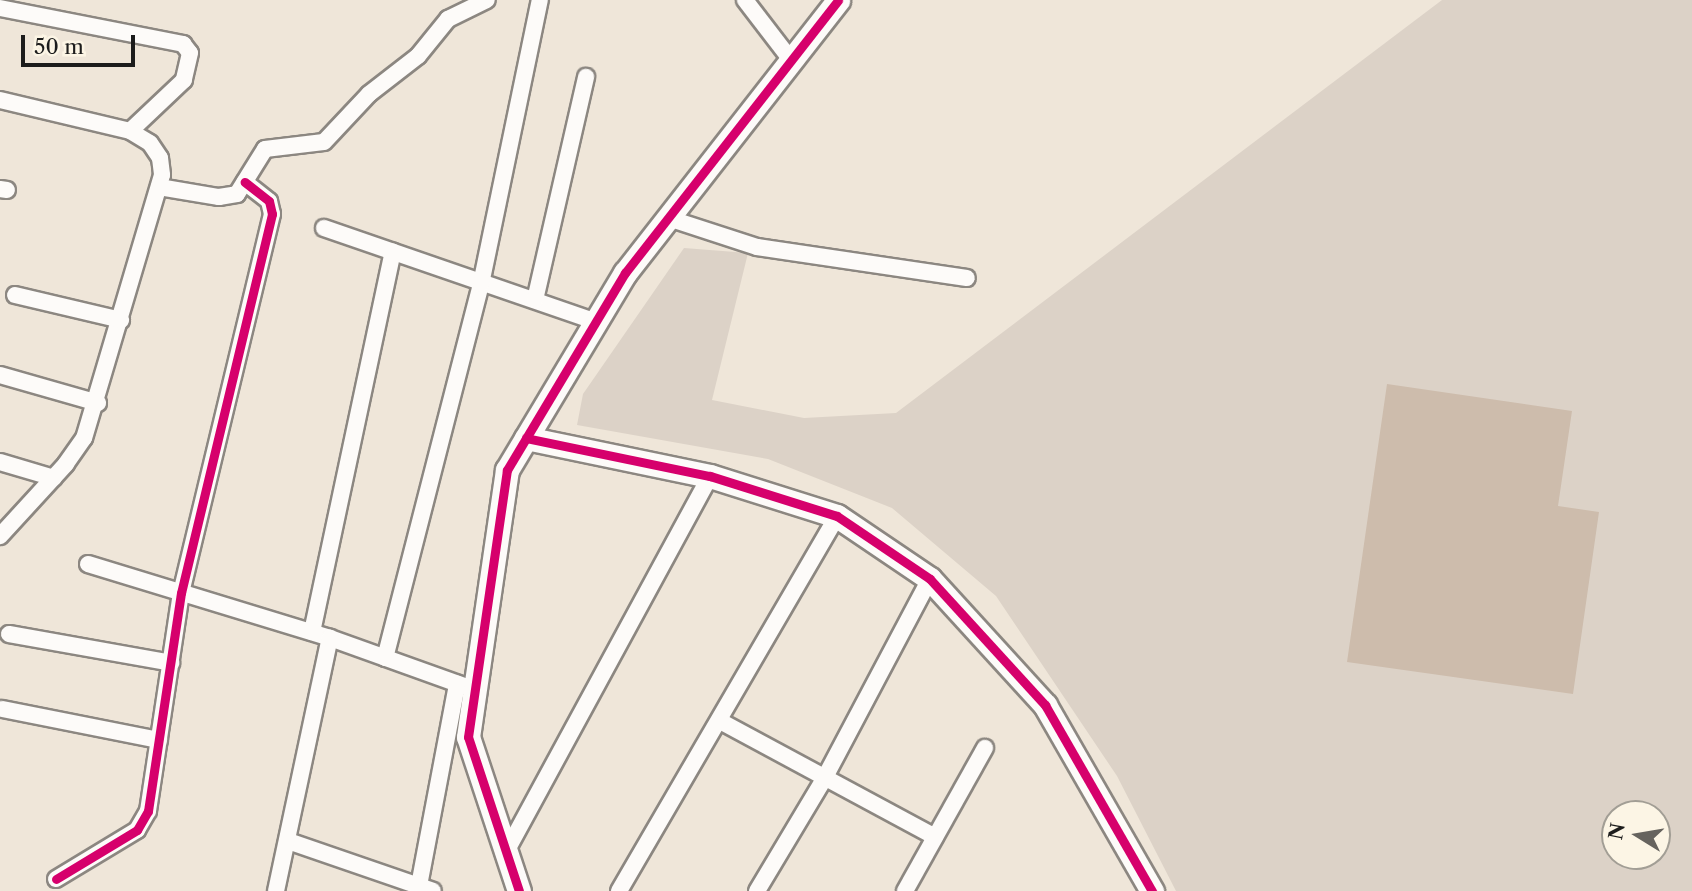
<!DOCTYPE html>
<style>
body{margin:0}
#map{position:relative;width:1692px;height:891px;overflow:hidden;background:#efe6d9;font-family:"Libre Caslon Text",serif}
div>[style]{position:absolute}
.industrial>*{inset:0;background:#dcd2c7}
.building>*{inset:0;background:#cdbcac}
.roads{filter:drop-shadow(2px 0 #8c8781) drop-shadow(-2px 0 #8c8781) drop-shadow(0 2px #8c8781) drop-shadow(0 -2px #8c8781)}
.street>*{height:16px;margin:-8px;padding:0 8px;transform-origin:8px;border-radius:8px;background:#fdfbf9}
.secondary>*{height:23px;margin:-11.5px;padding:0 11.5px;transform-origin:11.5px;border-radius:11.5px;background:#fdfbf9}
.cycleway>*{height:9px;margin:-4.5px;padding:0 4.5px;transform-origin:4.5px;border-radius:4.5px;background:#d6006c}
span{translate:-50% -50%;white-space:nowrap;text-align:center;line-height:1.15;-webkit-text-stroke:5px #fcf5e5;paint-order:stroke}
.north{position:absolute;left:1601px;top:800px;width:70px;height:70px;box-sizing:border-box;background:#fcf5e5;border:2px solid #a29e95;border-radius:50%;rotate:281deg;font-size:19px;font-weight:700;line-height:28px;text-align:center;color:#1c1c1c}
.north::after{content:'';display:block;margin:auto;width:24px;height:32px;background:#66635e;clip-path:polygon(50% 0,100% 100%,50% 72%,0 100%)}
.scale{position:absolute;left:21px;top:35px;width:114px;height:32px;box-sizing:border-box;border:4px solid #1c1c1c;border-top:0;padding-left:9px;font-size:21px;line-height:24px;white-space:nowrap;color:#1c1c1c;-webkit-text-stroke:5px #fcf5e5;paint-order:stroke}
</style>
<div id="map">
<div class="industrial">
<div style="clip-path:polygon(evenodd,1442px 0,1692px 0,1692px 891px,1176px 891px,1117px 776px,996px 596px,892px 508px,768px 459px,577px 425px,583px 394px,684px 248px,748px 253px,712px 400px,804px 418px,896px 413px,1442px 0,1615px 814px,1657px 814px,1657px 856px,1615px 856px,1615px 814px)"></div>
</div>
<div class="building">
<div style="clip-path:polygon(1387px 384px,1572px 411px,1558px 506px,1599px 512px,1573px 694px,1347px 662px)"></div>
</div>
<div class="roads">
<div class="street">
<div style="left:745px;top:0;width:76px;rotate:52.5deg"></div>
<div style="left:0;top:8px;width:187px;rotate:11.1deg"></div>
<div style="left:183px;top:44px;width:11px;rotate:52deg"></div>
<div style="left:190px;top:53px;width:28px;rotate:103deg"></div>
<div style="left:184px;top:80px;width:74px;rotate:136.6deg"></div>
<div style="left:0;top:100px;width:134px;rotate:13.4deg"></div>
<div style="left:130px;top:131px;width:23px;rotate:31deg"></div>
<div style="left:150px;top:143px;width:18px;rotate:56deg"></div>
<div style="left:160px;top:158px;width:17px;rotate:83deg"></div>
<div style="left:162px;top:175px;width:274px;rotate:106.5deg"></div>
<div style="left:84px;top:438px;width:32px;rotate:125deg"></div>
<div style="left:66px;top:464px;width:98px;rotate:132.5deg"></div>
<div style="left:159px;top:187px;width:61px;rotate:9.5deg"></div>
<div style="left:219px;top:197px;width:18px;rotate:-9deg"></div>
<div style="left:237px;top:194px;width:53px;rotate:-58.1deg"></div>
<div style="left:265px;top:149px;width:59px;rotate:-6.8deg"></div>
<div style="left:324px;top:142px;width:66px;rotate:-46.8deg"></div>
<div style="left:369px;top:94px;width:62px;rotate:-37.8deg"></div>
<div style="left:418px;top:56px;width:48px;rotate:-51deg"></div>
<div style="left:448px;top:19px;width:43px;rotate:-26deg"></div>
<div style="left:0;top:189px;width:7px;rotate:8deg"></div>
<div style="left:668px;top:218px;width:94px;rotate:18deg"></div>
<div style="left:757px;top:247px;width:212px;rotate:8.4deg"></div>
<div style="left:324px;top:228px;width:289px;rotate:19deg"></div>
<div style="left:15px;top:295px;width:109px;rotate:13.3deg"></div>
<div style="left:535px;top:300px;width:229px;rotate:-77.1deg"></div>
<div style="left:0;top:375px;width:102px;rotate:15.9deg"></div>
<div style="left:0;top:462px;width:56px;rotate:16.5deg"></div>
<div style="left:88px;top:564px;width:253px;rotate:17deg"></div>
<div style="left:330px;top:638px;width:154px;rotate:19.7deg"></div>
<div style="left:312px;top:632px;width:389px;rotate:-78deg"></div>
<div style="left:9px;top:634px;width:165px;rotate:10.1deg"></div>
<div style="left:385px;top:658px;width:386px;rotate:-75.6deg"></div>
<div style="left:481px;top:284px;width:290px;rotate:-78.3deg"></div>
<div style="left:2px;top:709px;width:160px;rotate:11.2deg"></div>
<div style="left:720px;top:721px;width:244px;rotate:28.3deg"></div>
<div style="left:288px;top:841px;width:153px;rotate:19deg"></div>
<div style="left:506px;top:852px;width:428px;rotate:-61.5deg"></div>
<div style="left:56px;top:879px;width:95px;rotate:-31.2deg"></div>
<div style="left:137px;top:830px;width:22px;rotate:-60deg"></div>
<div style="left:148px;top:811px;width:220px;rotate:-81.4deg"></div>
<div style="left:181px;top:593px;width:390px;rotate:-76.5deg"></div>
<div style="left:272px;top:214px;width:13px;rotate:-103deg"></div>
<div style="left:269px;top:201px;width:31px;rotate:-142deg"></div>
<div style="left:276px;top:891px;width:259px;rotate:-78deg"></div>
<div style="left:418px;top:891px;width:211px;rotate:-79.3deg"></div>
<div style="left:619px;top:891px;width:434px;rotate:-59.8deg"></div>
<div style="left:757px;top:891px;width:131px;rotate:-59.1deg"></div>
<div style="left:824px;top:779px;width:226px;rotate:-62.1deg"></div>
<div style="left:905px;top:891px;width:164px;rotate:-60.8deg"></div>
</div>
<div class="secondary">
<div style="left:526px;top:438px;width:188px;rotate:11.7deg"></div>
<div style="left:710px;top:476px;width:133px;rotate:17.5deg"></div>
<div style="left:837px;top:516px;width:112px;rotate:34.1deg"></div>
<div style="left:930px;top:579px;width:171px;rotate:47.6deg"></div>
<div style="left:1045px;top:705px;width:215px;rotate:60.1deg"></div>
<div style="left:519px;top:891px;width:162px;rotate:-108.3deg"></div>
<div style="left:468px;top:737px;width:270px;rotate:-81.7deg"></div>
<div style="left:507px;top:470px;width:230px;rotate:-59.1deg"></div>
<div style="left:625px;top:273px;width:346px;rotate:-52deg"></div>
</div>
</div>
<div class="cycleway">
<div style="left:526px;top:438px;width:188px;rotate:11.7deg"></div>
<div style="left:710px;top:476px;width:133px;rotate:17.5deg"></div>
<div style="left:837px;top:516px;width:112px;rotate:34.1deg"></div>
<div style="left:930px;top:579px;width:171px;rotate:47.6deg"></div>
<div style="left:1045px;top:705px;width:215px;rotate:60.1deg"></div>
<div style="left:56px;top:879px;width:95px;rotate:-31.2deg"></div>
<div style="left:137px;top:830px;width:22px;rotate:-60deg"></div>
<div style="left:148px;top:811px;width:220px;rotate:-81.4deg"></div>
<div style="left:181px;top:593px;width:390px;rotate:-76.5deg"></div>
<div style="left:272px;top:214px;width:13px;rotate:-103deg"></div>
<div style="left:269px;top:201px;width:31px;rotate:-142deg"></div>
<div style="left:519px;top:891px;width:162px;rotate:-108.3deg"></div>
<div style="left:468px;top:737px;width:270px;rotate:-81.7deg"></div>
<div style="left:507px;top:470px;width:230px;rotate:-59.1deg"></div>
<div style="left:625px;top:273px;width:346px;rotate:-52deg"></div>
</div>
<div class="north">N</div>
<div class="scale">50 m</div>
</div>
